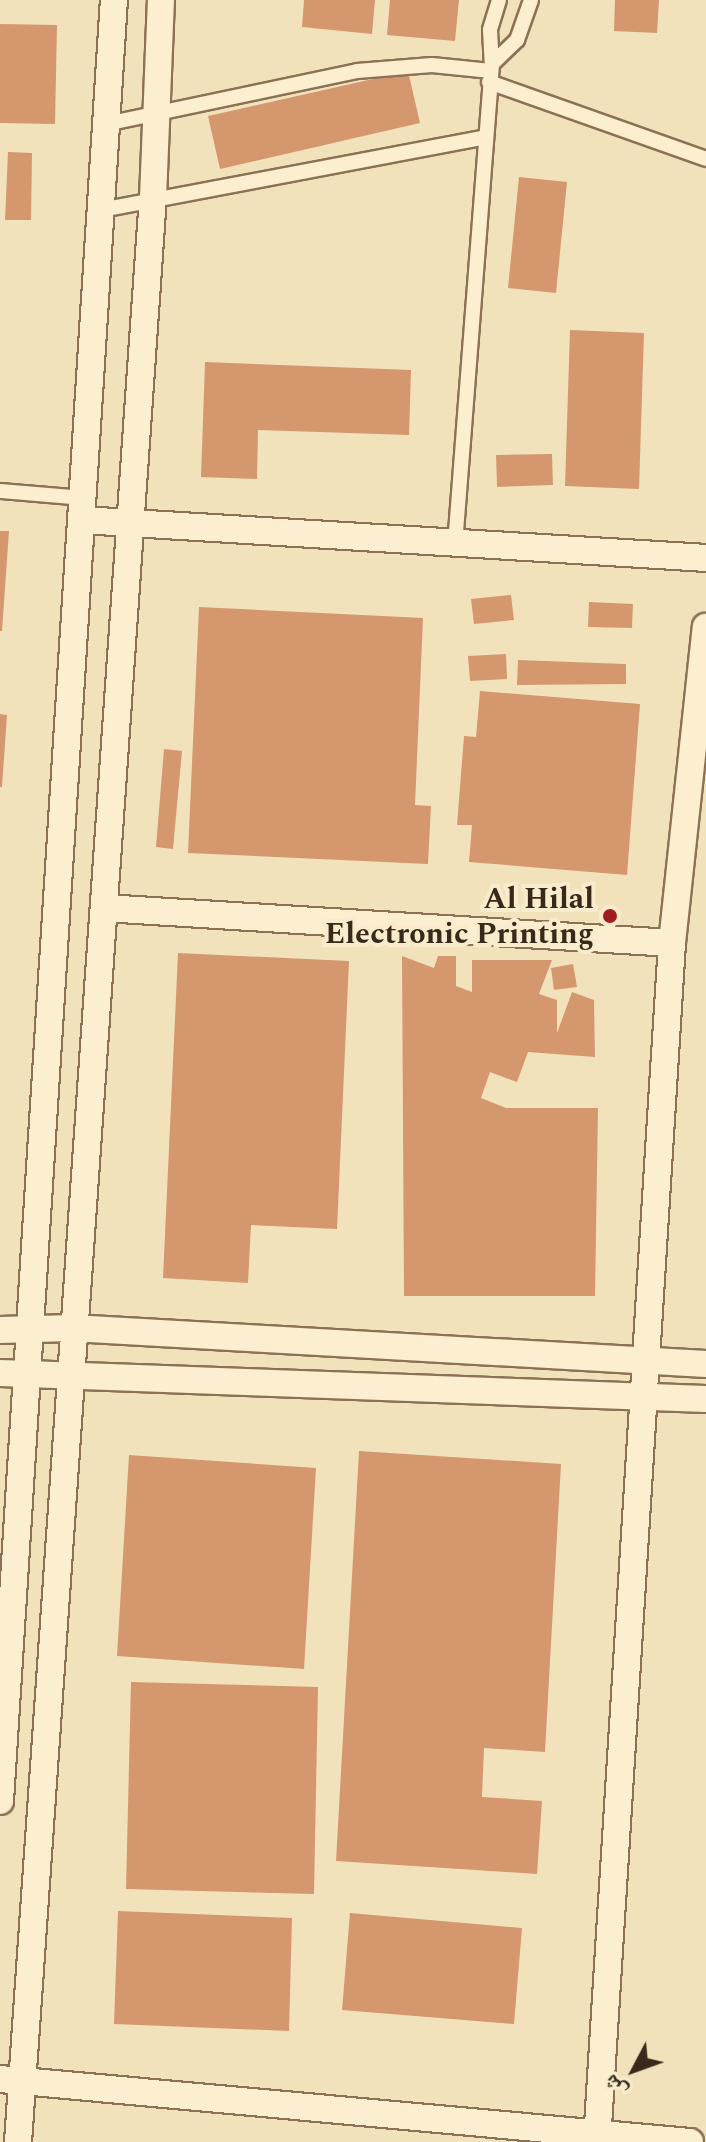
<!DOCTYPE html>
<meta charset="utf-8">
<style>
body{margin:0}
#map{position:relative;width:706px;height:2142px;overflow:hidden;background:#f2e2bc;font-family:Spectral,"Noto Naskh Arabic",serif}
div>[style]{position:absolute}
.building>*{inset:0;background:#d5986e}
.roads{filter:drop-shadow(2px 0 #8c7154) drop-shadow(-2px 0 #8c7154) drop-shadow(0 2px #8c7154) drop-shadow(0 -2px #8c7154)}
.service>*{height:14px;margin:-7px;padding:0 7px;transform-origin:7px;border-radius:7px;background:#fcefd0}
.minor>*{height:26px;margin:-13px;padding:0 13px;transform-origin:13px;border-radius:13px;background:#fcefd0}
.dots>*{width:22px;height:22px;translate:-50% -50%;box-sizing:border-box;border:4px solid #f9eccc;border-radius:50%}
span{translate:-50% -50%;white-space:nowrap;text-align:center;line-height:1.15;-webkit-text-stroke:8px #f9eccc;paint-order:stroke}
.poi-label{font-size:30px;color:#39291a;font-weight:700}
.right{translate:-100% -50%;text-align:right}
.north{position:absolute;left:594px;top:2030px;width:80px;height:80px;-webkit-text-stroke:6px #f9eccc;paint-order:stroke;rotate:229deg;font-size:22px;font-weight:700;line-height:32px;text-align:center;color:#39291a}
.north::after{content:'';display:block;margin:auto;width:28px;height:36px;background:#39291a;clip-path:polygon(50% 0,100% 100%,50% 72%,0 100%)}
</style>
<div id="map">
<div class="building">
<div style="clip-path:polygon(304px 0,375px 0,372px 34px,302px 27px)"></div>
<div style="clip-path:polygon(390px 0,459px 0,455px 41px,387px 35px)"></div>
<div style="clip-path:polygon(615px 0,659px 0,657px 33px,614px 31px)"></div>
<div style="clip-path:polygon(0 24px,57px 25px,55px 124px,0 123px)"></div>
<div style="clip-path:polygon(408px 71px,420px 123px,220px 169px,208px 116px)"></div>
<div style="clip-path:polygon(8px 152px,32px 153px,31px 220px,5px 220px)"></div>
<div style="clip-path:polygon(519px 177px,567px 182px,556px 293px,508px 288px)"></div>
<div style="clip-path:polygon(570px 330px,644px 333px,639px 489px,565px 486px)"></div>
<div style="clip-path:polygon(205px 362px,411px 370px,409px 435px,258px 430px,257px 479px,201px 477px)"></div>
<div style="clip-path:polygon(552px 454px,553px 485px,497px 487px,496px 455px)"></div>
<div style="clip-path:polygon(0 531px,9px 531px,2px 631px,0 631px)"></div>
<div style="clip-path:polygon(511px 595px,514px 620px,474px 624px,471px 599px)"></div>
<div style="clip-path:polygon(589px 602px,633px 604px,632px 628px,588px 627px)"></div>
<div style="clip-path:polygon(199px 607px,423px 618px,415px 805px,431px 806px,428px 864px,188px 853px)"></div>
<div style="clip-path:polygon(506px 654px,507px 679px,470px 681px,468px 656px)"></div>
<div style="clip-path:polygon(518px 660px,626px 664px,626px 684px,517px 685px)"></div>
<div style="clip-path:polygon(480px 691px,640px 704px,627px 875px,469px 862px,472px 825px,457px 825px,464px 736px,476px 737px)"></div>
<div style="clip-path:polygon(0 714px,7px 715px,2px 787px,0 787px)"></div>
<div style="clip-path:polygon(164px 749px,182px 751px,173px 849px,156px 847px)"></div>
<div style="clip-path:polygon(178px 953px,349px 961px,337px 1229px,251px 1225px,248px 1283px,163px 1278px)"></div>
<div style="clip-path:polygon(402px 956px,434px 968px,438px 956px,456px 956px,456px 986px,472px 992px,472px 960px,552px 960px,539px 994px,557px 1000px,557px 1033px,572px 992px,594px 1000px,595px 1057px,528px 1052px,517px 1082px,490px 1072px,481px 1098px,506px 1108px,598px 1108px,595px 1296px,404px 1296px)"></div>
<div style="clip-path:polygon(573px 964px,577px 987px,554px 990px,551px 968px)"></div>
<div style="clip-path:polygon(359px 1451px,561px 1464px,545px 1752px,484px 1748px,482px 1797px,542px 1801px,537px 1874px,336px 1861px)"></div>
<div style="clip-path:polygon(129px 1455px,316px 1468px,304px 1669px,117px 1656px)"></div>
<div style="clip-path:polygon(131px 1682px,318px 1687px,314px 1894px,126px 1889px)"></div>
<div style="clip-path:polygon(118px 1911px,292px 1918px,289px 2031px,114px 2024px)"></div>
<div style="clip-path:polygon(350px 1913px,522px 1928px,514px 2024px,342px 2010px)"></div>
</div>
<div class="roads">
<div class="service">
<div style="left:499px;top:0;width:31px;rotate:107deg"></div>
<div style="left:490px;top:30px;width:34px;rotate:87deg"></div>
<div style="left:492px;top:64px;width:35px;rotate:-44deg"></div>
<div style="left:517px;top:40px;width:42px;rotate:-70.7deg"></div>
<div style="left:489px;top:82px;width:230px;rotate:19.5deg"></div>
<div style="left:106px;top:124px;width:257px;rotate:-11.9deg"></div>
<div style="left:357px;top:71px;width:75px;rotate:-4.6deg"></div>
<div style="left:432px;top:65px;width:59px;rotate:5.8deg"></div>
<div style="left:101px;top:210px;width:392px;rotate:-10.7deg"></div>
<div style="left:0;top:491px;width:83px;rotate:4.8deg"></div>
<div style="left:455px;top:545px;width:482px;rotate:-85.6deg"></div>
</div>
<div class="minor">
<div style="left:82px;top:520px;width:625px;rotate:3.48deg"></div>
<div style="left:104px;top:908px;width:569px;rotate:3.53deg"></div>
<div style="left:0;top:1330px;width:72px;rotate:-1.6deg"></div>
<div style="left:72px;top:1328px;width:635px;rotate:3.25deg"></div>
<div style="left:0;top:1373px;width:706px;rotate:2.11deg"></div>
<div style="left:0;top:1801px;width:1805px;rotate:-86.38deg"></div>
<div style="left:0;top:2079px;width:693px;rotate:5.22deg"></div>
<div style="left:18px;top:2142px;width:1949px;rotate:-86.03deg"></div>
<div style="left:153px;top:198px;width:198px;rotate:-87.7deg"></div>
<div style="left:597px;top:2142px;width:1201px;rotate:-86.42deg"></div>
<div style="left:672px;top:943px;width:318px;rotate:-83.9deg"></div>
</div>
</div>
<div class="dots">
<div style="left:610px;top:916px;background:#a11d1e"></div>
</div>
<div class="poi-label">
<span class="right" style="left:594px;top:916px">Al Hilal<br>Electronic Printing</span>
</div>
<div class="north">ش</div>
</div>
